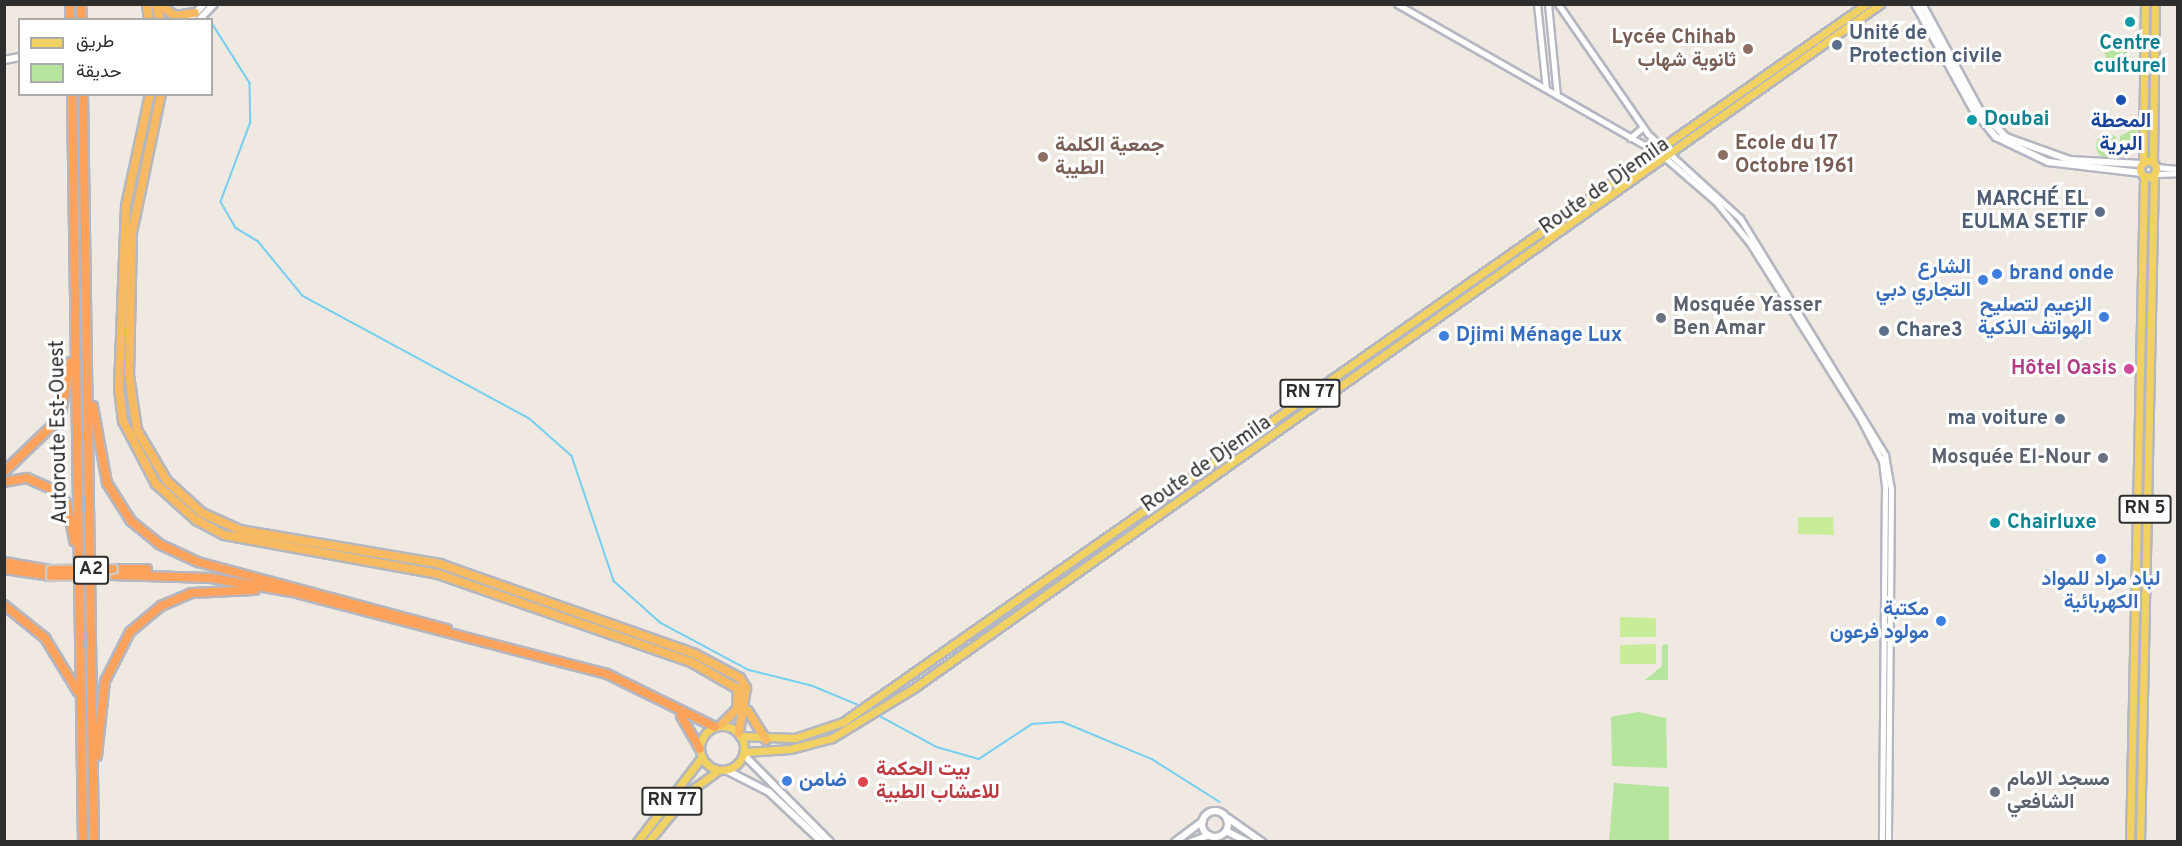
<!DOCTYPE html>
<meta charset="utf-8">
<style>
body{margin:0}
#map{position:relative;width:2182px;height:846px;overflow:hidden;background:#efe9e1;font-family:Overpass,Vazirmatn,sans-serif}
div>[style]{position:absolute}
.green>*{inset:0;background:#b6e59e}
.round{border-radius:50%}
.pitch>*{inset:0;background:#c9ec9a}
.stream>*{height:1.5px;margin:-0.75px;padding:0 0.75px;transform-origin:0.75px;border-radius:0.75px;background:#75cff0}
.roads{filter:drop-shadow(2px 0 #b4b7c1) drop-shadow(-2px 0 #b4b7c1) drop-shadow(0 2px #b4b7c1) drop-shadow(0 -2px #b4b7c1)}
.tertiary>*{height:5px;margin:-2.5px;padding:0 2.5px;transform-origin:2.5px;border-radius:2.5px;background:#fff}
.secondary>*{height:6px;margin:-3px;padding:0 3px;transform-origin:3px;border-radius:3px;background:#fff}
.secondary>.ring{margin:-3px;padding:0;box-sizing:content-box;background:none;border:6px solid #fff;border-radius:50%}
.primary>*{height:7px;margin:-3.5px;padding:0 3.5px;transform-origin:3.5px;border-radius:3.5px;background:#f2d163}
.primary>.ring{margin:-3.5px;padding:0;box-sizing:content-box;background:none;border:7px solid #f2d163;border-radius:50%}
.trunk>*{height:8px;margin:-4px;padding:0 4px;transform-origin:4px;border-radius:4px;background:#f8ba60}
.motorway>*{height:8px;margin:-4px;padding:0 4px;transform-origin:4px;border-radius:4px;background:#ffa35c}
.bridges{filter:drop-shadow(2px 0 #c9c9c9) drop-shadow(-2px 0 #c9c9c9) drop-shadow(0 2px #c9c9c9) drop-shadow(0 -2px #c9c9c9)}
.motorway-bridge>*{height:8px;margin:-4px;padding:0 4px;transform-origin:4px;border-radius:4px;background:#ffa35c}
.dots>*{width:16px;height:16px;translate:-50% -50%;box-sizing:border-box;border:3px solid #fff;border-radius:50%}
span{translate:-50% -50%;white-space:nowrap;text-align:center;line-height:1.15;-webkit-text-stroke:6px #fff;paint-order:stroke}
.shield-label span{padding:2px 4px;background:#fff;border:2px solid;border-radius:4px;-webkit-text-stroke-width:0}
.shield-label{font-size:18px;color:#2e2e2e;font-weight:700}
.service-label{font-size:20px;color:#4e5e75;font-weight:700}
.left{translate:0 -50%;text-align:left}
.right{translate:-100% -50%;text-align:right}
.education-label{font-size:20px;color:#785e54;font-weight:700}
.culture-label{font-size:20px;color:#0d838f;font-weight:700}
.transit-label{font-size:20px;color:#164399;font-weight:700}
.street-label{font-size:20px;color:#2e2e2e}
.shop-label{font-size:20px;color:#366cbe;font-weight:700}
.worship-label{font-size:20px;color:#5b616d;font-weight:700}
.hotel-label{font-size:20px;color:#b23c85;font-weight:700}
.health-label{font-size:20px;color:#be3a42;font-weight:700}
.frame{position:absolute;inset:0;border:6px solid #2e2e2e;pointer-events:none}
.legend{position:absolute;left:18px;top:18px;width:195px;height:78px;box-sizing:border-box;background:#fff;border:2px solid #ababab;margin:0;padding:8px 10px;list-style:none;font-size:18px;color:#2e2e2e}
.legend li{display:flex;align-items:center;gap:12px;height:30px}
.legend b{width:30px;border:2px solid #ababab}
</style>
<div id="map">
<div class="green">
<div class="round" style="left:2105px;top:42px;width:24px;height:24px"></div>
<div style="clip-path:polygon(2138px 127px,2133px 150px,2120px 156px,2120px 136px)"></div>
<div class="round" style="left:2096px;top:134px;width:24px;height:24px"></div>
<div style="clip-path:polygon(1668px 644px,1668px 680px,1645px 680px,1662px 666px,1662px 645px)"></div>
<div style="clip-path:polygon(1638px 712px,1666px 718px,1667px 768px,1612px 766px,1611px 717px)"></div>
<div style="clip-path:polygon(1614px 783px,1669px 787px,1669px 841px,1609px 841px)"></div>
</div>
<div class="pitch">
<div style="clip-path:polygon(1798px 517px,1833px 517px,1834px 535px,1798px 534px)"></div>
<div style="clip-path:polygon(1620px 617px,1656px 618px,1656px 637px,1620px 637px)"></div>
<div style="clip-path:polygon(1656px 644px,1656px 664px,1620px 664px,1620px 645px)"></div>
</div>
<div class="stream">
<div style="left:208px;top:18px;width:2px;rotate:63deg"></div>
<div style="left:212px;top:23px;width:71px;rotate:57.7deg"></div>
<div style="left:250px;top:83px;width:39px;rotate:89deg"></div>
<div style="left:251px;top:122px;width:85px;rotate:110.6deg"></div>
<div style="left:221px;top:202px;width:30px;rotate:60deg"></div>
<div style="left:236px;top:228px;width:26px;rotate:31deg"></div>
<div style="left:258px;top:241px;width:71px;rotate:50.7deg"></div>
<div style="left:303px;top:296px;width:257px;rotate:28.4deg"></div>
<div style="left:529px;top:418px;width:57px;rotate:41.5deg"></div>
<div style="left:572px;top:456px;width:132px;rotate:71.4deg"></div>
<div style="left:614px;top:581px;width:63px;rotate:41.8deg"></div>
<div style="left:661px;top:623px;width:100px;rotate:28.1deg"></div>
<div style="left:749px;top:670px;width:66px;rotate:14deg"></div>
<div style="left:813px;top:686px;width:52px;rotate:22.6deg"></div>
<div style="left:876px;top:714px;width:69px;rotate:28.4deg"></div>
<div style="left:937px;top:747px;width:44px;rotate:15.9deg"></div>
<div style="left:979px;top:759px;width:64px;rotate:-33.4deg"></div>
<div style="left:1032px;top:724px;width:31px;rotate:-4deg"></div>
<div style="left:1063px;top:722px;width:96px;rotate:22.6deg"></div>
<div style="left:1152px;top:759px;width:80px;rotate:32.3deg"></div>
</div>
<div class="roads">
<div class="tertiary">
<div style="left:1397px;top:4px;width:306px;rotate:29.7deg"></div>
<div style="left:1663px;top:156px;width:70px;rotate:41deg"></div>
<div style="left:1716px;top:202px;width:52px;rotate:50.5deg"></div>
<div style="left:1749px;top:242px;width:210px;rotate:57.8deg"></div>
<div style="left:1861px;top:420px;width:46px;rotate:62.9deg"></div>
<div style="left:1882px;top:461px;width:26px;rotate:83deg"></div>
<div style="left:1885px;top:487px;width:355px;rotate:90.5deg"></div>
<div style="left:1537px;top:4px;width:85px;rotate:84deg"></div>
<div style="left:1548px;top:4px;width:91px;rotate:84.4deg"></div>
<div style="left:1558px;top:4px;width:158px;rotate:55.3deg"></div>
<div style="left:1648px;top:134px;width:125px;rotate:42.4deg"></div>
<div style="left:1740px;top:218px;width:278px;rotate:58.5deg"></div>
<div style="left:1885px;top:455px;width:35px;rotate:80deg"></div>
<div style="left:1891px;top:489px;width:353px;rotate:90.5deg"></div>
<div style="left:1630px;top:138px;width:17px;rotate:-40deg"></div>
<div style="left:2156px;top:167px;width:22px;rotate:5deg"></div>
<div style="left:2155px;top:174px;width:23px;rotate:-2deg"></div>
</div>
<div class="secondary">
<div style="left:1915px;top:4px;width:120px;rotate:61.1deg"></div>
<div style="left:1973px;top:109px;width:36px;rotate:51deg"></div>
<div style="left:1996px;top:137px;width:58px;rotate:25.7deg"></div>
<div style="left:2048px;top:162px;width:94px;rotate:6.7deg"></div>
<div style="left:1922px;top:4px;width:119px;rotate:61.5deg"></div>
<div style="left:1979px;top:109px;width:39px;rotate:46deg"></div>
<div style="left:2006px;top:137px;width:68px;rotate:19.8deg"></div>
<div style="left:2070px;top:160px;width:72px;rotate:3.2deg"></div>
<div style="left:189px;top:20px;width:22px;rotate:-47deg"></div>
<div style="left:199px;top:20px;width:22px;rotate:-47deg"></div>
<div style="left:4px;top:60px;width:16px;rotate:-11deg"></div>
<div style="left:744px;top:755px;width:122px;rotate:45.3deg"></div>
<div style="left:726px;top:770px;width:48px;rotate:27.1deg"></div>
<div style="left:769px;top:792px;width:73px;rotate:43.3deg"></div>
<div class="ring" style="left:1202px;top:811px;width:20px;height:20px"></div>
<div style="left:1228px;top:818px;width:42px;rotate:35.2deg"></div>
<div style="left:1226px;top:831px;width:25px;rotate:27deg"></div>
<div style="left:1175px;top:842px;width:35px;rotate:-37deg"></div>
<div style="left:1191px;top:842px;width:19px;rotate:-21deg"></div>
</div>
<div class="primary">
<div class="ring" style="left:2140px;top:161px;width:9px;height:9px"></div>
<div style="left:2153px;top:162px;width:158px;rotate:-89.3deg"></div>
<div style="left:2143px;top:163px;width:159px;rotate:-89.3deg"></div>
<div class="ring" style="left:700px;top:726px;width:37px;height:37px"></div>
<div style="left:740px;top:736px;width:55px;rotate:2.1deg"></div>
<div style="left:795px;top:738px;width:51px;rotate:-18.4deg"></div>
<div style="left:843px;top:722px;width:1250px;rotate:-35.06deg"></div>
<div style="left:745px;top:752px;width:45px;rotate:-3.8deg"></div>
<div style="left:790px;top:749px;width:43px;rotate:-14.7deg"></div>
<div style="left:832px;top:738px;width:96px;rotate:-31.4deg"></div>
<div style="left:914px;top:688px;width:1184px;rotate:-35.3deg"></div>
<div style="left:637px;top:842px;width:107px;rotate:-52.6deg"></div>
<div style="left:648px;top:842px;width:66px;rotate:-50.5deg"></div>
<div style="left:690px;top:791px;width:36px;rotate:-36deg"></div>
<div style="left:2130px;top:842px;width:665px;rotate:-88.79deg"></div>
<div style="left:2140px;top:842px;width:666px;rotate:-88.8deg"></div>
</div>
<div class="trunk">
<div style="left:147px;top:4px;width:16px;rotate:83deg"></div>
<div style="left:156px;top:4px;width:16px;rotate:76deg"></div>
<div style="left:159px;top:4px;width:20px;rotate:37deg"></div>
<div style="left:175px;top:16px;width:20px;rotate:-9deg"></div>
<div style="left:150px;top:94px;width:115px;rotate:102.1deg"></div>
<div style="left:126px;top:206px;width:183px;rotate:92.2deg"></div>
<div style="left:119px;top:389px;width:32px;rotate:83deg"></div>
<div style="left:123px;top:421px;width:71px;rotate:62.4deg"></div>
<div style="left:156px;top:484px;width:54px;rotate:42deg"></div>
<div style="left:196px;top:520px;width:32px;rotate:28deg"></div>
<div style="left:224px;top:535px;width:218px;rotate:10.3deg"></div>
<div style="left:438px;top:574px;width:268px;rotate:19.2deg"></div>
<div style="left:691px;top:662px;width:54px;rotate:29.9deg"></div>
<div style="left:738px;top:689px;width:20px;rotate:93deg"></div>
<div style="left:737px;top:709px;width:23px;rotate:135deg"></div>
<div style="left:161px;top:94px;width:142px;rotate:101.8deg"></div>
<div style="left:132px;top:233px;width:142px;rotate:91.2deg"></div>
<div style="left:129px;top:375px;width:56px;rotate:81.7deg"></div>
<div style="left:137px;top:430px;width:59px;rotate:59.5deg"></div>
<div style="left:167px;top:481px;width:47px;rotate:42.4deg"></div>
<div style="left:202px;top:513px;width:42px;rotate:24.1deg"></div>
<div style="left:240px;top:530px;width:203px;rotate:9.6deg"></div>
<div style="left:440px;top:564px;width:270px;rotate:19.4deg"></div>
<div style="left:695px;top:654px;width:51px;rotate:28.1deg"></div>
<div style="left:740px;top:678px;width:12px;rotate:59deg"></div>
<div style="left:746px;top:688px;width:46px;rotate:98.8deg"></div>
<div style="left:748px;top:711px;width:34px;rotate:58deg"></div>
</div>
<div class="motorway">
<div style="left:70px;top:4px;width:16px;rotate:90deg"></div>
<div style="left:81px;top:4px;width:16px;rotate:86deg"></div>
<div style="left:72px;top:94px;width:748px;rotate:89.16deg"></div>
<div style="left:83px;top:94px;width:748px;rotate:89.16deg"></div>
<div style="left:93px;top:406px;width:78px;rotate:79.7deg"></div>
<div style="left:107px;top:483px;width:45px;rotate:57.7deg"></div>
<div style="left:131px;top:521px;width:36px;rotate:39deg"></div>
<div style="left:159px;top:544px;width:43px;rotate:24.8deg"></div>
<div style="left:198px;top:562px;width:258px;rotate:15.1deg"></div>
<div style="left:4px;top:472px;width:78px;rotate:-44deg"></div>
<div style="left:60px;top:418px;width:57px;rotate:-78.9deg"></div>
<div style="left:4px;top:482px;width:23px;rotate:-10deg"></div>
<div style="left:27px;top:478px;width:34px;rotate:24deg"></div>
<div style="left:58px;top:492px;width:15px;rotate:53deg"></div>
<div style="left:67px;top:504px;width:38px;rotate:79deg"></div>
<div style="left:4px;top:562px;width:48px;rotate:9.7deg"></div>
<div style="left:4px;top:569px;width:48px;rotate:8.5deg"></div>
<div style="left:117px;top:569px;width:30px"></div>
<div style="left:112px;top:575px;width:99px;rotate:1.7deg"></div>
<div style="left:211px;top:578px;width:82px;rotate:9.8deg"></div>
<div style="left:292px;top:592px;width:325px;rotate:14.6deg"></div>
<div style="left:607px;top:674px;width:120px;rotate:26.1deg"></div>
<div style="left:4px;top:605px;width:53px;rotate:38.8deg"></div>
<div style="left:45px;top:638px;width:63px;rotate:58.6deg"></div>
<div style="left:681px;top:716px;width:38px;rotate:60deg"></div>
<div style="left:97px;top:756px;width:75px;rotate:-83.9deg"></div>
<div style="left:105px;top:681px;width:55px;rotate:-63deg"></div>
<div style="left:130px;top:632px;width:40px;rotate:-40deg"></div>
<div style="left:161px;top:606px;width:33px;rotate:-23deg"></div>
<div style="left:191px;top:593px;width:64px;rotate:-2.7deg"></div>
</div>
</div>
<div class="bridges">
<div class="motorway-bridge">
<div style="left:51px;top:570px;width:62px;rotate:-0.9deg"></div>
<div style="left:51px;top:576px;width:54px;rotate:-1.1deg"></div>
</div>
</div>
<div class="dots">
<div style="left:2130px;top:22px;background:#0f9aa8"></div>
<div style="left:1837px;top:45px;background:#5c6f8a"></div>
<div style="left:1748px;top:49px;background:#8d6e63"></div>
<div style="left:2121px;top:100px;background:#1a4fb4"></div>
<div style="left:1972px;top:120px;background:#0f9aa8"></div>
<div style="left:1723px;top:155px;background:#8d6e63"></div>
<div style="left:1043px;top:157px;background:#8d6e63"></div>
<div style="left:2100px;top:212px;background:#5c6f8a"></div>
<div style="left:1997px;top:274px;background:#3f7fe0"></div>
<div style="left:1983px;top:280px;background:#3f7fe0"></div>
<div style="left:2104px;top:317px;background:#3f7fe0"></div>
<div style="left:1661px;top:318px;background:#6b7280"></div>
<div style="left:1884px;top:331px;background:#5c6f8a"></div>
<div style="left:1444px;top:336px;background:#3f7fe0"></div>
<div style="left:2129px;top:369px;background:#d1479c"></div>
<div style="left:2060px;top:419px;background:#5c6f8a"></div>
<div style="left:2103px;top:458px;background:#6b7280"></div>
<div style="left:1995px;top:523px;background:#0f9aa8"></div>
<div style="left:2101px;top:559px;background:#3f7fe0"></div>
<div style="left:1941px;top:621px;background:#3f7fe0"></div>
<div style="left:787px;top:781px;background:#3f7fe0"></div>
<div style="left:863px;top:782px;background:#e0444e"></div>
<div style="left:1995px;top:792px;background:#6b7280"></div>
</div>
<div class="shield-label">
<span style="left:1310px;top:393px">RN 77</span>
<span style="left:2145px;top:509px">RN 5</span>
<span style="left:91px;top:570px">A2</span>
<span style="left:672px;top:801px">RN 77</span>
</div>
<div class="service-label">
<span class="left" style="left:1849px;top:46px">Unité de<br>Protection civile</span>
<span class="right" style="left:2088px;top:212px">MARCHÉ EL<br>EULMA SETIF</span>
<span class="left" style="left:1896px;top:331px">Chare3</span>
<span class="right" style="left:2048px;top:419px">ma voiture</span>
</div>
<div class="education-label">
<span class="right" style="left:1736px;top:50px">Lycée Chihab<br>ثانوية شهاب</span>
<span class="left" style="left:1735px;top:156px">Ecole du 17<br>Octobre 1961</span>
<span class="left" style="left:1055px;top:158px">جمعية الكلمة<br>الطيبة</span>
</div>
<div class="culture-label">
<span style="left:2130px;top:56px">Centre<br>culturel</span>
<span class="left" style="left:1984px;top:120px">Doubai</span>
<span class="left" style="left:2007px;top:523px">Chairluxe</span>
</div>
<div class="transit-label">
<span style="left:2121px;top:134px">المحطة<br>البرية</span>
</div>
<div class="street-label">
<span style="left:1605px;top:187px;rotate:-35deg">Route de Djemila</span>
<span style="left:60px;top:432px;rotate:-91deg">Autoroute Est-Ouest</span>
<span style="left:1207px;top:465px;rotate:-35deg">Route de Djemila</span>
</div>
<div class="shop-label">
<span class="right" style="left:1971px;top:280px">الشارع<br>التجاري دبي</span>
<span class="left" style="left:2009px;top:274px">brand onde</span>
<span class="right" style="left:2092px;top:318px">الزعيم لتصليح<br>الهواتف الذكية</span>
<span class="left" style="left:1456px;top:336px">Djimi Ménage Lux</span>
<span style="left:2101px;top:592px">لباد مراد للمواد<br>الكهربائية</span>
<span class="right" style="left:1929px;top:622px">مكتبة<br>مولود فرعون</span>
<span class="left" style="left:799px;top:781px">ضامن</span>
</div>
<div class="worship-label">
<span class="left" style="left:1673px;top:318px">Mosquée Yasser<br>Ben Amar</span>
<span class="right" style="left:2091px;top:458px">Mosquée El-Nour</span>
<span class="left" style="left:2007px;top:792px">مسجد الامام<br>الشافعي</span>
</div>
<div class="hotel-label">
<span class="right" style="left:2117px;top:369px">Hôtel Oasis</span>
</div>
<div class="health-label">
<span class="left" style="left:876px;top:782px">بيت الحكمة<br>للاعشاب الطبية</span>
</div>
<div class="frame"></div>
<ul class="legend">
<li><b style="height:8px;background:#f2d163"></b>طريق</li>
<li><b style="height:16px;background:#b6e59e"></b>حديقة</li>
</ul>
</div>
